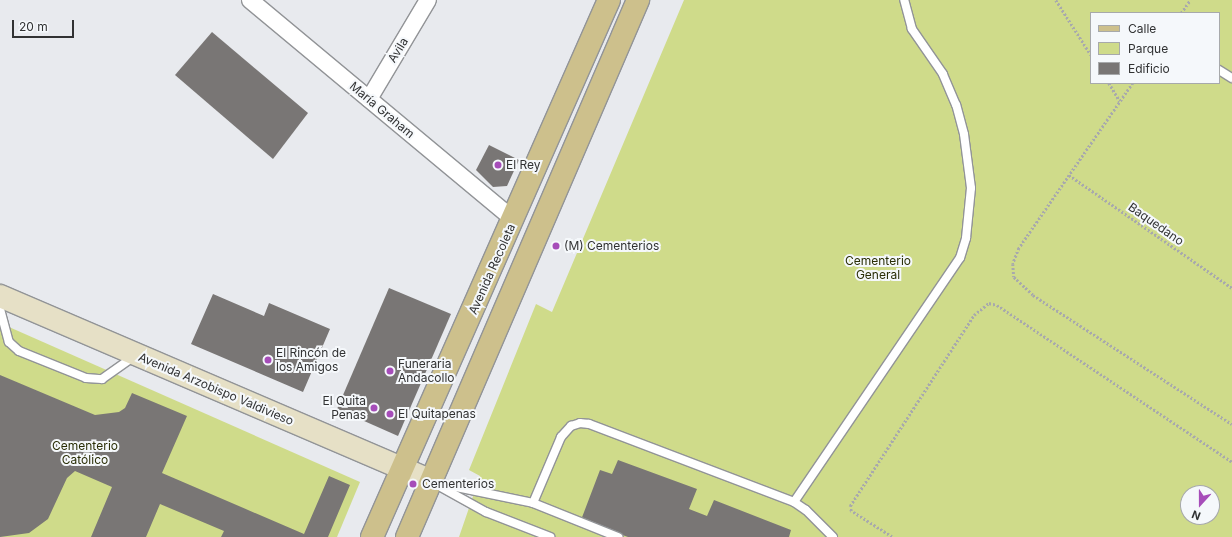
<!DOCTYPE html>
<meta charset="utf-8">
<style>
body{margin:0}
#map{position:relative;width:1232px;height:537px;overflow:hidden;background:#e8eaee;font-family:Inter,sans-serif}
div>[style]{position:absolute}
.green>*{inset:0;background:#cfdb8a}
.building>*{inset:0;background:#797675}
.path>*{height:2.5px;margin-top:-1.25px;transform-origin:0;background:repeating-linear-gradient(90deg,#a8a9ac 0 2px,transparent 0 4px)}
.roads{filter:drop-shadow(1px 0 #929497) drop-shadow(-1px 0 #929497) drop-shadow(0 1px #929497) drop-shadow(0 -1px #929497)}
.lane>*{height:8px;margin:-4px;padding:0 4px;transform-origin:4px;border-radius:4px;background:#fff}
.street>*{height:16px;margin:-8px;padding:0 8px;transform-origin:8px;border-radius:8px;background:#fff}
.secondary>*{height:22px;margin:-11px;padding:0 11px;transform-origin:11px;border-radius:11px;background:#e6e0c6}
.primary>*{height:22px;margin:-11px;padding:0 11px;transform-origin:11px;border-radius:11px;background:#cdc08c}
.dots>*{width:11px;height:11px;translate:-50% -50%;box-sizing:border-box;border:2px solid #f5f8fb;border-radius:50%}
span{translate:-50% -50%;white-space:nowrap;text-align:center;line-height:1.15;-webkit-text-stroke:4px #f5f8fb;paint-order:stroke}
.street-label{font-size:12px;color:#313233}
.poi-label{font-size:12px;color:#313233}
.left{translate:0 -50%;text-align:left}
.right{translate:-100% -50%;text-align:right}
.park-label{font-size:12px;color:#2a2e06}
.legend{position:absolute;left:1090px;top:12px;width:130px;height:72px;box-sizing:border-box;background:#f5f8fb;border:1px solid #a7a9ab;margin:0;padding:5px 7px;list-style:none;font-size:12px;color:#313233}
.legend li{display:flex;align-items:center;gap:8px;height:20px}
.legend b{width:20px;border:1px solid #a7a9ab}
.north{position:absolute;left:1180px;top:485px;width:40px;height:40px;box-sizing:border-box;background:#f5f8fb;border:1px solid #a7a9ab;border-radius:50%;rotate:201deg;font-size:11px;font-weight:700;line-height:16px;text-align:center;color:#313233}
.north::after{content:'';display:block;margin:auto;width:14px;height:18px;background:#a64db9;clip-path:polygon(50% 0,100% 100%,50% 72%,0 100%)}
.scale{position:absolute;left:12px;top:20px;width:62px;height:18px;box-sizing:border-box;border:2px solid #313233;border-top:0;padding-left:5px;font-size:12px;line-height:14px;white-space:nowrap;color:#313233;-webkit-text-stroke:3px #f5f8fb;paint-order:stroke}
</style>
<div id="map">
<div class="green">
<div style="clip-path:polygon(evenodd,684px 0,1232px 0,1232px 537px,459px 537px,480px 476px,469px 470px,536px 304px,552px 312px,684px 0,1091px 13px,1219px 13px,1219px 83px,1091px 83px,1091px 13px,684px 0,1188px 493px,1212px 493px,1212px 517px,1188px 517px,1188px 493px)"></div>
<div style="clip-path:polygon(0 323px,360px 482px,337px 537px,0 537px)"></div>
</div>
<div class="building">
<div style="clip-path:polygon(212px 32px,308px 113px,273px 159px,175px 75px)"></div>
<div style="clip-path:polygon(489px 145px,519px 160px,507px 186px,493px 187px,476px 170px)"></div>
<div style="clip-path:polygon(389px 288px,451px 314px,398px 436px,337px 409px)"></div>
<div style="clip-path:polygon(213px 294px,264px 316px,269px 303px,330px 329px,303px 392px,191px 344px)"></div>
<div style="clip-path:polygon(0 375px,95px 415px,119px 412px,125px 408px,132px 393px,187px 416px,162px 473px,304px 534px,329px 476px,350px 485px,328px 537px,221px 537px,224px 531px,160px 504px,146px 537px,91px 537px,112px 487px,75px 471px,67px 478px,48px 519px,29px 533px,0 537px)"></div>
<div style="clip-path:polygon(618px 460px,697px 489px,689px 509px,707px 516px,714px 500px,791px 530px,789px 537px,628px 537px,581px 520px,600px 470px,612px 474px)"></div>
</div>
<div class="path">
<div style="left:1056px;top:0;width:65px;rotate:57.5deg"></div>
<div style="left:1181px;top:13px;width:16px;rotate:-55deg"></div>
<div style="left:1109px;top:83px;width:21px;rotate:59deg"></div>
<div style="left:1133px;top:83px;width:201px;rotate:124.6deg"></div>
<div style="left:1019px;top:248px;width:17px;rotate:111deg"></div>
<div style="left:1013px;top:264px;width:13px;rotate:86deg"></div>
<div style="left:1014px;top:277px;width:26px;rotate:43deg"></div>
<div style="left:1033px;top:295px;width:237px;rotate:33deg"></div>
<div style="left:1069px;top:175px;width:198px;rotate:34.7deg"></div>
<div style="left:892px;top:537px;width:49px;rotate:-147.6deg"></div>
<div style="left:851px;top:511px;width:5px;rotate:-101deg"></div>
<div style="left:850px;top:506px;width:228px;rotate:-57deg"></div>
<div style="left:974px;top:315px;width:19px;rotate:-39deg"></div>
<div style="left:989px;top:303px;width:8px;rotate:14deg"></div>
<div style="left:997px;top:305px;width:283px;rotate:33.7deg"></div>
</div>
<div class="roads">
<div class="lane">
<div style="left:1219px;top:70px;width:15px;rotate:32deg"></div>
<div style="left:0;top:309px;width:34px;rotate:75deg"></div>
<div style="left:9px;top:342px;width:13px;rotate:42deg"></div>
<div style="left:19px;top:351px;width:72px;rotate:21.9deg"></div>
<div style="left:86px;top:378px;width:16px;rotate:4deg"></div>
<div style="left:102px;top:379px;width:42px;rotate:-35.2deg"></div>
<div style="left:432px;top:482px;width:103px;rotate:11.7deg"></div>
<div style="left:533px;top:503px;width:92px;rotate:21.8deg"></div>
<div style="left:439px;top:486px;width:54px;rotate:29deg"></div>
<div style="left:486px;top:512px;width:69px;rotate:21.3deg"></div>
<div style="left:794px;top:502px;width:14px;rotate:34deg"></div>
<div style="left:806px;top:510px;width:38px;rotate:45deg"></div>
<div style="left:533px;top:503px;width:72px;rotate:-67deg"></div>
<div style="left:561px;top:437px;width:15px;rotate:-48deg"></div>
<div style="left:571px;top:426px;width:9px;rotate:-18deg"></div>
<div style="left:580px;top:423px;width:9px;rotate:6deg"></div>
<div style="left:589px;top:424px;width:219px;rotate:20.8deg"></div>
<div style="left:794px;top:502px;width:295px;rotate:-55.8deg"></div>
<div style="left:960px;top:258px;width:21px;rotate:-73deg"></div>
<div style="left:966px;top:238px;width:50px;rotate:-84.3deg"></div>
<div style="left:971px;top:188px;width:54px;rotate:-97.4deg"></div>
<div style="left:964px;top:134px;width:30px;rotate:-105deg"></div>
<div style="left:956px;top:105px;width:34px;rotate:-113deg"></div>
<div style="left:943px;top:74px;width:55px;rotate:-124.6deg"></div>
<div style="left:912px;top:29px;width:30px;rotate:-105deg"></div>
</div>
<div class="street">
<div style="left:250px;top:0;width:344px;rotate:39.8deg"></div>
<div style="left:369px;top:99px;width:115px;rotate:-59.2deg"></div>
</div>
<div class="secondary">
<div style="left:0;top:296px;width:469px;rotate:23.2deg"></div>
</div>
<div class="primary">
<div style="left:372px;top:537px;width:587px;rotate:-66.19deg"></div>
<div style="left:407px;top:537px;width:585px;rotate:-66.72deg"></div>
</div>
</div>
<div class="dots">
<div style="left:498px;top:165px;background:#a64db9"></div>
<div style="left:556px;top:246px;background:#a64db9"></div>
<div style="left:268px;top:360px;background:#a64db9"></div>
<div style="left:390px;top:371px;background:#a64db9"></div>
<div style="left:374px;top:408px;background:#a64db9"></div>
<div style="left:390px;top:414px;background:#a64db9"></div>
<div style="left:413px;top:484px;background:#a64db9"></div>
</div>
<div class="street-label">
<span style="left:398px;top:50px;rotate:-59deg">Avila</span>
<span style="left:382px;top:110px;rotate:40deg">María Graham</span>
<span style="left:1156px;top:224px;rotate:35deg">Baquedano</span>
<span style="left:492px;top:269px;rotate:-66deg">Avenida Recoleta</span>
<span style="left:216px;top:389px;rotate:23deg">Avenida Arzobispo Valdivieso</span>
</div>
<div class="poi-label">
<span class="left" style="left:506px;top:165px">El Rey</span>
<span class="left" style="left:564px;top:246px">(M) Cementerios</span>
<span class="left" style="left:276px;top:360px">El Rincón de<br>los Amigos</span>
<span class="left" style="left:398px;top:371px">Funeraria<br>Andacollo</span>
<span class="right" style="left:366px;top:408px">El Quita<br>Penas</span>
<span class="left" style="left:398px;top:414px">El Quitapenas</span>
<span class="left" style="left:422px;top:484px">Cementerios</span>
</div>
<div class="park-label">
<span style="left:878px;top:268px">Cementerio<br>General</span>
<span style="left:85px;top:453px">Cementerio<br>Católico</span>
</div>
<ul class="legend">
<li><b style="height:5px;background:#cdc08c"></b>Calle</li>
<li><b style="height:11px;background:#cfdb8a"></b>Parque</li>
<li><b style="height:11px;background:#797675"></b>Edificio</li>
</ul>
<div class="north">N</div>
<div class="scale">20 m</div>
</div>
